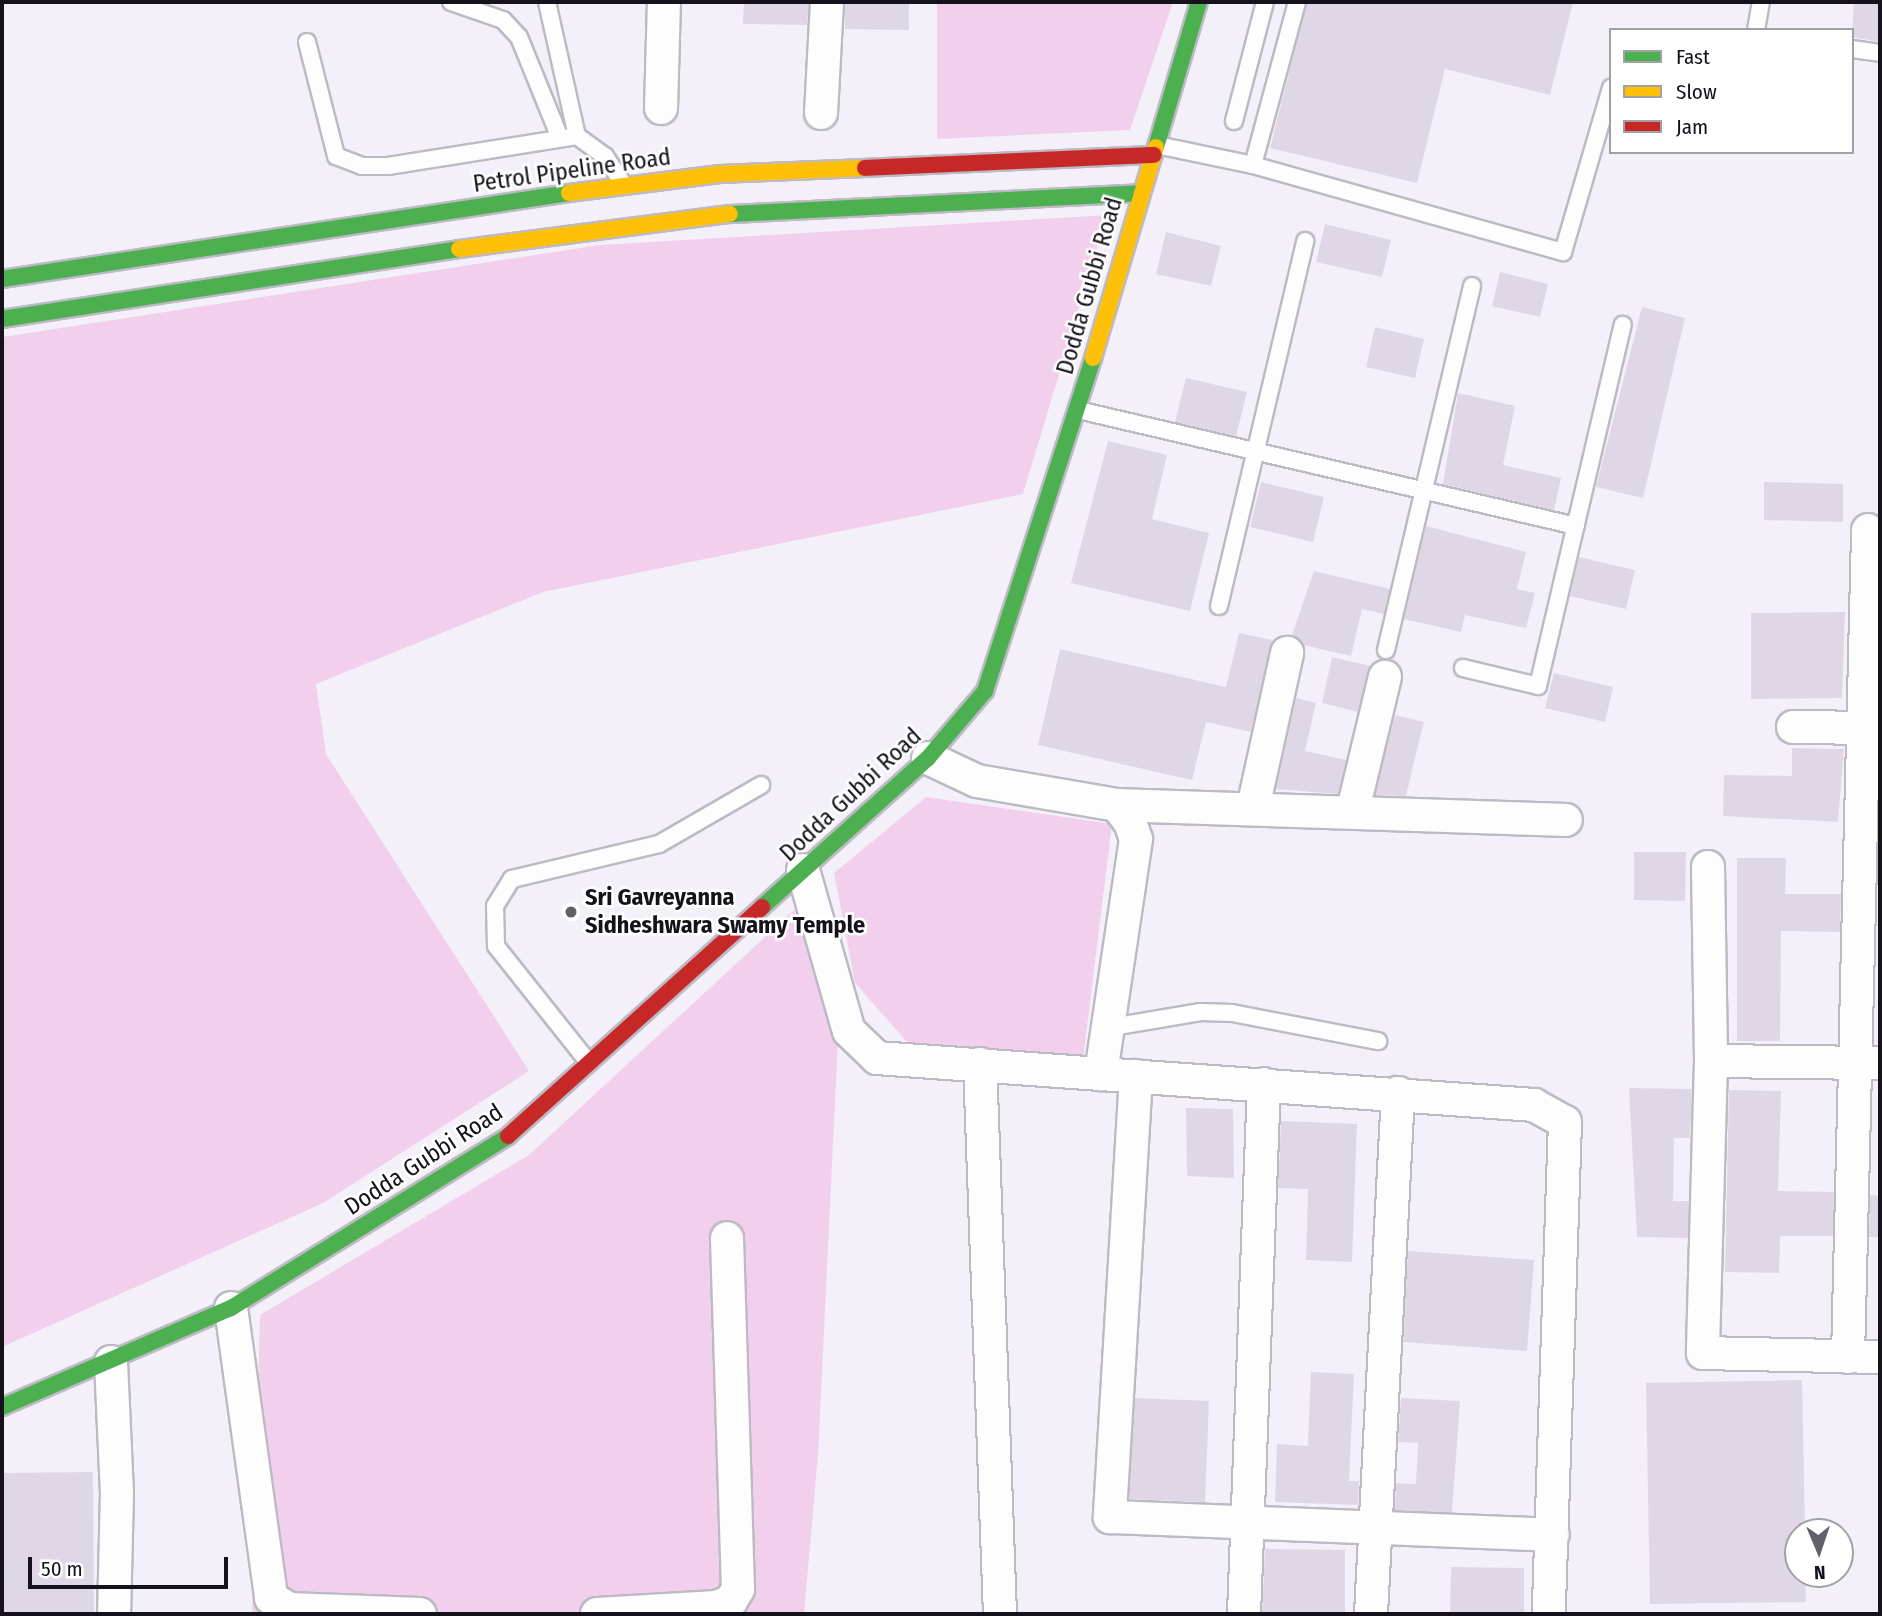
<!DOCTYPE html>
<style>
body{margin:0}
#map{position:relative;width:1882px;height:1616px;overflow:hidden;background:#f3f0fa;font-family:"Fira Sans Condensed",sans-serif}
div>[style]{position:absolute}
.green>*{inset:0;background:#f2d0ed}
.building>*{inset:0;background:#e0d7e6}
.roads{filter:drop-shadow(2px 0 #bdbac4) drop-shadow(-2px 0 #bdbac4) drop-shadow(0 2px #bdbac4) drop-shadow(0 -2px #bdbac4)}
.lane>*{height:16px;margin:-8px;padding:0 8px;transform-origin:8px;border-radius:8px;background:#fdfdfe}
.street>*{height:32px;margin:-16px;padding:0 16px;transform-origin:16px;border-radius:16px;background:#fdfdfe}
.fast>*{height:16px;margin:-8px;padding:0 8px;transform-origin:8px;border-radius:8px;background:#4caf50}
.slow>*{height:16px;margin:-8px;padding:0 8px;transform-origin:8px;border-radius:8px;background:#ffc107}
.jam>*{height:16px;margin:-8px;padding:0 8px;transform-origin:8px;border-radius:8px;background:#c62828}
.dots>*{width:19px;height:19px;translate:-50% -50%;box-sizing:border-box;border:4px solid #fff;border-radius:50%}
span{translate:-50% -50%;white-space:nowrap;text-align:center;line-height:1.15;-webkit-text-stroke:5px #fff;paint-order:stroke}
.street-label{font-size:24px;color:#15121c}
.poi-label{font-size:24px;color:#15121c;font-weight:700}
.left{translate:0 -50%;text-align:left}
.frame{position:absolute;inset:0;border:4px solid #15121c;pointer-events:none}
.legend{position:absolute;left:1609px;top:28px;width:245px;height:126px;box-sizing:border-box;background:#fff;border:2px solid #a1a0a4;margin:0;padding:9px 12px;list-style:none;font-size:21px;color:#15121c}
.legend li{display:flex;align-items:center;gap:14px;height:35px}
.legend b{width:35px;border:2px solid #a1a0a4}
.north{position:absolute;left:1784px;top:1518px;width:70px;height:70px;box-sizing:border-box;background:#fff;border:2px solid #a1a0a4;border-radius:50%;rotate:178deg;font-size:19px;font-weight:700;line-height:28px;text-align:center;color:#15121c}
.north::after{content:'';display:block;margin:auto;width:24px;height:32px;background:#63606a;clip-path:polygon(50% 0,100% 100%,50% 72%,0 100%)}
.scale{position:absolute;left:28px;top:1557px;width:200px;height:32px;box-sizing:border-box;border:4px solid #15121c;border-top:0;padding-left:9px;font-size:21px;line-height:24px;white-space:nowrap;color:#15121c;-webkit-text-stroke:5px #fff;paint-order:stroke}
</style>
<div id="map">
<div class="green">
<div style="clip-path:polygon(937px 2px,1173px 2px,1130px 130px,937px 139px)"></div>
<div style="clip-path:polygon(1107px 215px,1023px 494px,543px 592px,316px 684px,326px 754px,529px 1071px,323px 1203px,2px 1347px,2px 337px,600px 245px)"></div>
<div style="clip-path:polygon(926px 797px,1112px 824px,1083px 1059px,908px 1043px,855px 983px,834px 873px)"></div>
<div style="clip-path:polygon(805px 900px,838px 1040px,818px 1455px,804px 1614px,252px 1614px,260px 1315px,529px 1155px)"></div>
</div>
<div class="building">
<div style="clip-path:polygon(744px 2px,809px 2px,807px 25px,743px 24px)"></div>
<div style="clip-path:polygon(845px 2px,909px 2px,909px 30px,845px 29px)"></div>
<div style="clip-path:polygon(1307px 2px,1573px 2px,1550px 95px,1445px 69px,1417px 183px,1270px 148px)"></div>
<div style="clip-path:polygon(1854px 2px,1880px 2px,1880px 42px,1852px 37px)"></div>
<div style="clip-path:polygon(1325px 224px,1391px 240px,1382px 277px,1316px 262px)"></div>
<div style="clip-path:polygon(1166px 232px,1221px 246px,1211px 286px,1156px 274px)"></div>
<div style="clip-path:polygon(1500px 272px,1548px 284px,1540px 317px,1492px 306px)"></div>
<div style="clip-path:polygon(1642px 307px,1685px 318px,1643px 498px,1596px 487px)"></div>
<div style="clip-path:polygon(1375px 327px,1424px 339px,1415px 378px,1366px 367px)"></div>
<div style="clip-path:polygon(1186px 378px,1247px 392px,1236px 436px,1175px 422px)"></div>
<div style="clip-path:polygon(1458px 393px,1515px 406px,1503px 465px,1561px 478px,1554px 510px,1443px 484px)"></div>
<div style="clip-path:polygon(1108px 441px,1167px 455px,1152px 519px,1209px 533px,1190px 611px,1071px 583px)"></div>
<div style="clip-path:polygon(1261px 482px,1324px 497px,1313px 542px,1250px 527px)"></div>
<div style="clip-path:polygon(1764px 482px,1843px 484px,1843px 522px,1764px 520px)"></div>
<div style="clip-path:polygon(1426px 526px,1526px 552px,1517px 589px,1535px 593px,1526px 628px,1465px 615px,1461px 632px,1404px 619px)"></div>
<div style="clip-path:polygon(1579px 557px,1635px 570px,1626px 609px,1570px 596px)"></div>
<div style="clip-path:polygon(1314px 571px,1390px 589px,1384px 614px,1362px 609px,1351px 656px,1303px 645px,1292px 635px)"></div>
<div style="clip-path:polygon(1845px 612px,1842px 698px,1751px 699px,1751px 613px)"></div>
<div style="clip-path:polygon(1239px 633px,1272px 640px,1251px 732px,1206px 722px,1192px 780px,1038px 745px,1060px 649px,1226px 687px)"></div>
<div style="clip-path:polygon(1332px 657px,1370px 666px,1358px 712px,1322px 703px)"></div>
<div style="clip-path:polygon(1554px 673px,1613px 687px,1605px 722px,1545px 708px)"></div>
<div style="clip-path:polygon(1296px 698px,1316px 703px,1305px 751px,1346px 760px,1338px 794px,1276px 789px)"></div>
<div style="clip-path:polygon(1395px 715px,1424px 722px,1414px 762px,1406px 796px,1375px 795px)"></div>
<div style="clip-path:polygon(1792px 748px,1844px 749px,1838px 822px,1723px 816px,1724px 775px,1792px 776px)"></div>
<div style="clip-path:polygon(1634px 852px,1686px 852px,1685px 901px,1634px 900px)"></div>
<div style="clip-path:polygon(1737px 858px,1786px 858px,1785px 894px,1841px 894px,1840px 932px,1781px 931px,1780px 1041px,1737px 1041px)"></div>
<div style="clip-path:polygon(1629px 1088px,1692px 1089px,1690px 1138px,1674px 1138px,1673px 1201px,1689px 1201px,1688px 1238px,1637px 1237px)"></div>
<div style="clip-path:polygon(1729px 1090px,1781px 1091px,1778px 1191px,1834px 1192px,1833px 1236px,1780px 1236px,1779px 1273px,1725px 1272px)"></div>
<div style="clip-path:polygon(1186px 1108px,1233px 1109px,1234px 1178px,1187px 1176px)"></div>
<div style="clip-path:polygon(1281px 1121px,1357px 1124px,1352px 1262px,1306px 1260px,1308px 1189px,1278px 1188px)"></div>
<div style="clip-path:polygon(1870px 1195px,1880px 1196px,1880px 1237px,1869px 1237px)"></div>
<div style="clip-path:polygon(1408px 1251px,1534px 1260px,1527px 1351px,1403px 1342px)"></div>
<div style="clip-path:polygon(1311px 1372px,1354px 1374px,1349px 1481px,1359px 1481px,1358px 1505px,1275px 1502px,1277px 1444px,1308px 1446px)"></div>
<div style="clip-path:polygon(1802px 1380px,1805px 1532px,1798px 1532px,1798px 1574px,1805px 1574px,1806px 1602px,1650px 1604px,1646px 1383px)"></div>
<div style="clip-path:polygon(1135px 1398px,1209px 1401px,1205px 1502px,1129px 1499px)"></div>
<div style="clip-path:polygon(1401px 1398px,1460px 1401px,1452px 1513px,1395px 1510px,1396px 1483px,1416px 1484px,1418px 1443px,1398px 1442px)"></div>
<div style="clip-path:polygon(93px 1472px,94px 1614px,2px 1614px,2px 1473px)"></div>
<div style="clip-path:polygon(1265px 1549px,1345px 1550px,1345px 1614px,1262px 1614px)"></div>
<div style="clip-path:polygon(1451px 1567px,1524px 1568px,1524px 1613px,1450px 1614px)"></div>
</div>
<div class="roads">
<div class="lane">
<div style="left:451px;top:2px;width:55px;rotate:19.1deg"></div>
<div style="left:503px;top:20px;width:23px;rotate:47deg"></div>
<div style="left:519px;top:37px;width:109px;rotate:67.9deg"></div>
<div style="left:547px;top:2px;width:137px;rotate:77.4deg"></div>
<div style="left:1756px;top:30px;width:28px;rotate:-80deg"></div>
<div style="left:307px;top:42px;width:118px;rotate:75.7deg"></div>
<div style="left:336px;top:156px;width:28px;rotate:21deg"></div>
<div style="left:362px;top:166px;width:26px"></div>
<div style="left:388px;top:166px;width:191px;rotate:-9deg"></div>
<div style="left:577px;top:136px;width:34px;rotate:36deg"></div>
<div style="left:605px;top:156px;width:35px;rotate:57deg"></div>
<div style="left:1852px;top:49px;width:28px;rotate:8deg"></div>
<div style="left:1234px;top:121px;width:123px;rotate:-75.4deg"></div>
<div style="left:1157px;top:145px;width:98px;rotate:11.8deg"></div>
<div style="left:1253px;top:165px;width:322px;rotate:15.7deg"></div>
<div style="left:1563px;top:252px;width:171px;rotate:-73.7deg"></div>
<div style="left:1253px;top:165px;width:169px;rotate:-74.9deg"></div>
<div style="left:1078px;top:410px;width:511px;rotate:13.11deg"></div>
<div style="left:1219px;top:606px;width:375px;rotate:-76.7deg"></div>
<div style="left:1386px;top:650px;width:374px;rotate:-76.7deg"></div>
<div style="left:1463px;top:668px;width:77px;rotate:13.5deg"></div>
<div style="left:1538px;top:686px;width:371px;rotate:-76.8deg"></div>
<div style="left:1106px;top:1028px;width:96px;rotate:-9.6deg"></div>
<div style="left:1201px;top:1012px;width:31px;rotate:2deg"></div>
<div style="left:1232px;top:1013px;width:149px;rotate:10.9deg"></div>
<div style="left:589px;top:1063px;width:149px;rotate:-128.5deg"></div>
<div style="left:496px;top:946px;width:40px;rotate:-91.4deg"></div>
<div style="left:495px;top:906px;width:32px;rotate:-58deg"></div>
<div style="left:512px;top:879px;width:151px;rotate:-13.4deg"></div>
<div style="left:659px;top:844px;width:118px;rotate:-30deg"></div>
</div>
<div class="street">
<div style="left:661px;top:108px;width:106px;rotate:-88.4deg"></div>
<div style="left:821px;top:113px;width:111px;rotate:-86.9deg"></div>
<div style="left:1793px;top:727px;width:87px;rotate:0.7deg"></div>
<div style="left:928px;top:758px;width:54px;rotate:25.1deg"></div>
<div style="left:977px;top:781px;width:142px;rotate:9.7deg"></div>
<div style="left:1117px;top:805px;width:21px;rotate:53deg"></div>
<div style="left:1130px;top:822px;width:18px;rotate:71deg"></div>
<div style="left:1136px;top:839px;width:238px;rotate:98.5deg"></div>
<div style="left:1117px;top:805px;width:449px;rotate:1.9deg"></div>
<div style="left:1253px;top:808px;width:159px;rotate:-77.6deg"></div>
<div style="left:1353px;top:810px;width:137px;rotate:-76.5deg"></div>
<div style="left:1708px;top:867px;width:194px;rotate:89.1deg"></div>
<div style="left:1711px;top:1061px;width:292px;rotate:91.6deg"></div>
<div style="left:1703px;top:1353px;width:177px;rotate:1.3deg"></div>
<div style="left:803px;top:870px;width:167px;rotate:74.1deg"></div>
<div style="left:849px;top:1031px;width:39px;rotate:44deg"></div>
<div style="left:877px;top:1058px;width:659px;rotate:4.09deg"></div>
<div style="left:1534px;top:1105px;width:35px;rotate:29deg"></div>
<div style="left:1565px;top:1122px;width:492px;rotate:91.9deg"></div>
<div style="left:1711px;top:1061px;width:168px;rotate:0.7deg"></div>
<div style="left:980px;top:1064px;width:550px;rotate:87.92deg"></div>
<div style="left:1136px;top:1076px;width:442px;rotate:93.4deg"></div>
<div style="left:1110px;top:1517px;width:443px;rotate:2.3deg"></div>
<div style="left:231px;top:1308px;width:293px;rotate:82.1deg"></div>
<div style="left:271px;top:1598px;width:21px;rotate:31deg"></div>
<div style="left:289px;top:1609px;width:131px;rotate:2.2deg"></div>
<div style="left:1848px;top:1357px;width:827px;rotate:-88.61deg"></div>
<div style="left:111px;top:1362px;width:131px;rotate:87.4deg"></div>
<div style="left:117px;top:1493px;width:121px;rotate:91.4deg"></div>
<div style="left:597px;top:1614px;width:120px;rotate:-3.3deg"></div>
<div style="left:717px;top:1607px;width:15px;rotate:-23deg"></div>
<div style="left:731px;top:1601px;width:14px;rotate:-60deg"></div>
<div style="left:738px;top:1589px;width:351px;rotate:-91.8deg"></div>
<div style="left:1244px;top:1614px;width:530px;rotate:-87.84deg"></div>
<div style="left:1371px;top:1614px;width:522px;rotate:-87.03deg"></div>
</div>
<div class="fast">
<div style="left:1156px;top:147px;width:151px;rotate:-73.5deg"></div>
<div style="left:730px;top:214px;width:412px;rotate:-2.9deg"></div>
<div style="left:2px;top:279px;width:573px;rotate:-8.62deg"></div>
<div style="left:2px;top:319px;width:462px;rotate:-8.7deg"></div>
<div style="left:762px;top:907px;width:223px;rotate:-41.9deg"></div>
<div style="left:928px;top:758px;width:88px;rotate:-49.6deg"></div>
<div style="left:985px;top:691px;width:350px;rotate:-72deg"></div>
<div style="left:2px;top:1407px;width:249px;rotate:-23.4deg"></div>
<div style="left:231px;top:1308px;width:326px;rotate:-31.8deg"></div>
</div>
<div class="slow">
<div style="left:569px;top:193px;width:152px;rotate:-7.2deg"></div>
<div style="left:720px;top:174px;width:145px;rotate:-2.4deg"></div>
<div style="left:459px;top:249px;width:273px;rotate:-7.4deg"></div>
<div style="left:1093px;top:358px;width:220px;rotate:-73.4deg"></div>
</div>
<div class="jam">
<div style="left:865px;top:168px;width:289px;rotate:-2.6deg"></div>
<div style="left:508px;top:1136px;width:342px;rotate:-42deg"></div>
</div>
</div>
<div class="dots">
<div style="left:571px;top:912px;background:#63606a"></div>
</div>
<div class="street-label">
<span style="left:572px;top:171px;rotate:-8deg">Petrol Pipeline Road</span>
<span style="left:1090px;top:286px;rotate:-74deg">Dodda Gubbi Road</span>
<span style="left:851px;top:795px;rotate:-43deg">Dodda Gubbi Road</span>
<span style="left:424px;top:1160px;rotate:-33deg">Dodda Gubbi Road</span>
</div>
<div class="poi-label">
<span class="left" style="left:585px;top:912px">Sri Gavreyanna<br>Sidheshwara Swamy Temple</span>
</div>
<div class="frame"></div>
<ul class="legend">
<li><b style="height:9px;background:#4caf50"></b>Fast</li>
<li><b style="height:9px;background:#ffc107"></b>Slow</li>
<li><b style="height:9px;background:#c62828"></b>Jam</li>
</ul>
<div class="north">N</div>
<div class="scale">50 m</div>
</div>
